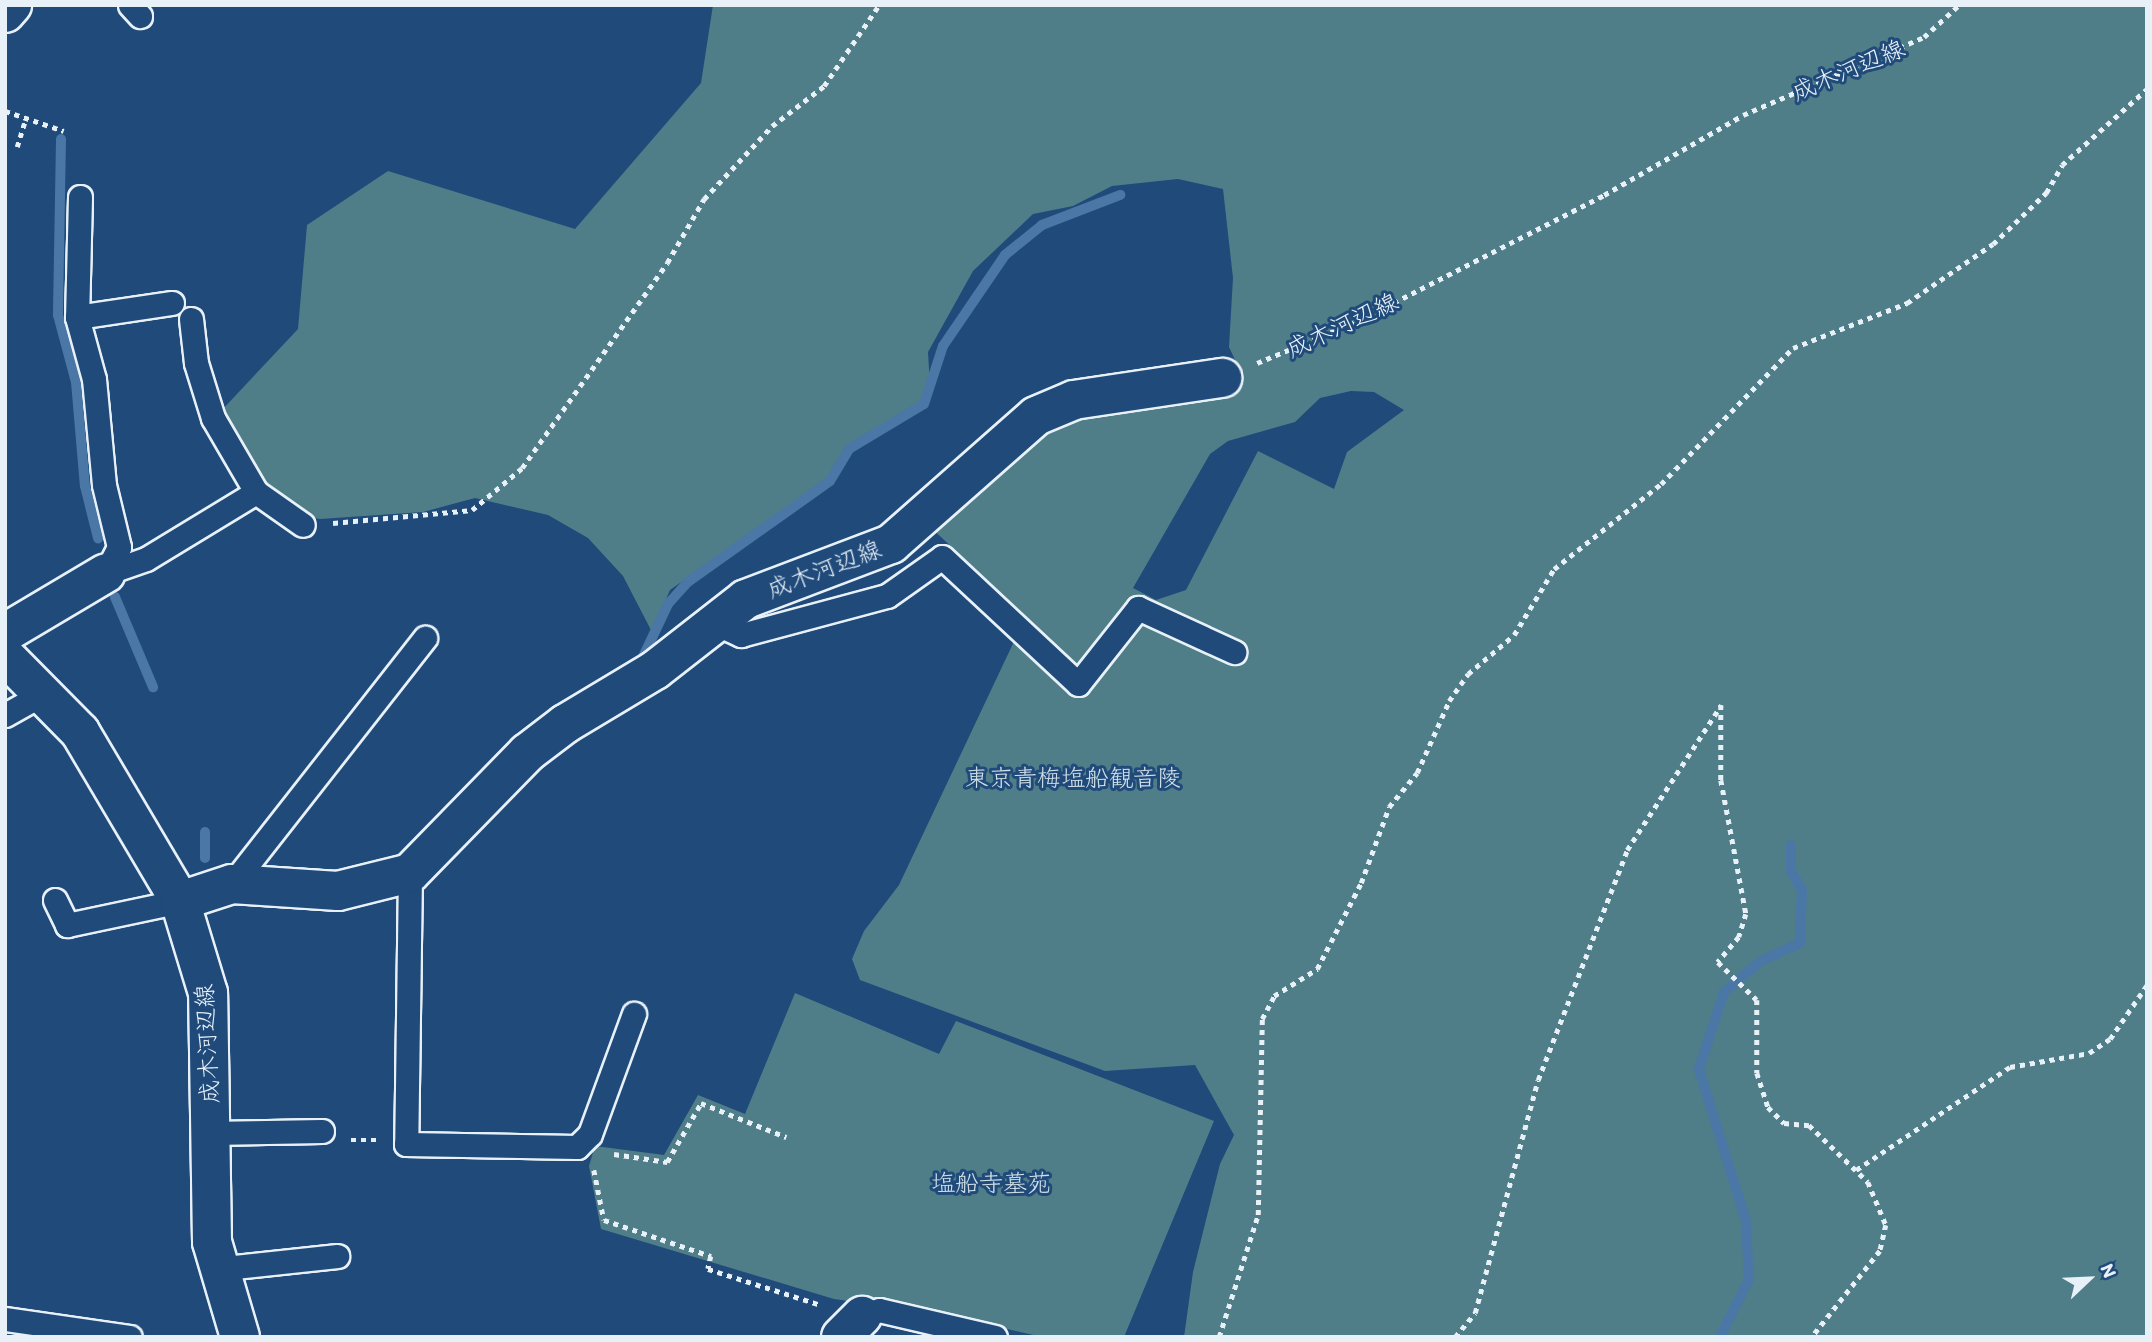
<!DOCTYPE html>
<meta charset="utf-8">
<style>
body{margin:0}
#map{position:relative;width:2152px;height:1342px;overflow:hidden;background:#1f4a7a;font-family:Itim,"Klee One",sans-serif}
div>[style]{position:absolute}
.green>*{inset:0;background:#4f7e89}
.stream>*{height:10px;margin:-5px;padding:0 5px;transform-origin:5px;border-radius:5px;background:#4a77a5}
.path>*{height:4.5px;margin-top:-2.25px;transform-origin:0;background:repeating-linear-gradient(90deg,#e8f1f8 0 5px,transparent 0 10px)}
.roads{filter:drop-shadow(2px 0 #e8f1f8) drop-shadow(-2px 0 #e8f1f8) drop-shadow(0 2px #e8f1f8) drop-shadow(0 -2px #e8f1f8)}
.lane>*{height:23px;margin:-11.5px;padding:0 11.5px;transform-origin:11.5px;border-radius:11.5px;background:#1f4a7a}
.street>*{height:38px;margin:-19px;padding:0 19px;transform-origin:19px;border-radius:19px;background:#1f4a7a}
.secondary>*{height:38px;margin:-19px;padding:0 19px;transform-origin:19px;border-radius:19px;background:#1f4a7a}
span{translate:-50% -50%;white-space:nowrap;text-align:center;line-height:1.15;-webkit-text-stroke:6px #1f4a7a;paint-order:stroke}
.street-label{font-size:24px;color:#e8f1f8}
.park-label{font-size:24px;color:#d1e0e7}
.frame{position:absolute;inset:0;border:7px solid #e8f1f8;pointer-events:none}
.north{position:absolute;left:2054px;top:1244px;width:70px;height:70px;-webkit-text-stroke:5px #1f4a7a;paint-order:stroke;rotate:67deg;font-size:19px;font-weight:700;line-height:28px;text-align:center;color:#e8f1f8}
.north::after{content:'';display:block;margin:auto;width:24px;height:32px;background:#e8f1f8;clip-path:polygon(50% 0,100% 100%,50% 72%,0 100%)}
</style>
<div id="map">
<div class="green">
<div style="clip-path:polygon(evenodd,713px 5px,2147px 5px,2147px 1337px,1184px 1337px,1193px 1272px,1220px 1164px,1234px 1135px,1195px 1065px,1105px 1071px,860px 980px,852px 959px,864px 931px,899px 885px,1026px 616px,928px 525px,1037px 423px,1222px 388px,1243px 377px,1229px 347px,1233px 278px,1223px 189px,1178px 179px,1112px 186px,1073px 206px,1033px 214px,973px 271px,928px 352px,930px 387px,919px 403px,845px 448px,827px 478px,670px 590px,652px 632px,623px 576px,588px 538px,548px 515px,475px 498px,423px 512px,320px 519px,292px 514px,262px 481px,221px 411px,298px 329px,307px 225px,388px 171px,575px 229px,701px 83px,713px 5px,1351px 391px,1374px 392px,1404px 410px,1347px 452px,1334px 489px,1258px 451px,1186px 590px,1156px 600px,1133px 588px,1210px 454px,1228px 441px,1295px 422px,1320px 398px,1351px 391px)"></div>
<div style="clip-path:polygon(795px 993px,939px 1054px,956px 1021px,1214px 1121px,1124px 1337px,1042px 1337px,865px 1296px,862px 1303px,834px 1299px,601px 1229px,589px 1166px,595px 1146px,664px 1155px,698px 1095px,745px 1114px)"></div>
</div>
<div class="stream">
<div style="left:61px;top:139px;width:176px;rotate:91deg"></div>
<div style="left:58px;top:315px;width:69px;rotate:75deg"></div>
<div style="left:76px;top:382px;width:104px;rotate:85.1deg"></div>
<div style="left:85px;top:486px;width:54px;rotate:76deg"></div>
<div style="left:115px;top:597px;width:98px;rotate:67.1deg"></div>
<div style="left:643px;top:657px;width:59px;rotate:-64.7deg"></div>
<div style="left:668px;top:604px;width:30px;rotate:-48deg"></div>
<div style="left:688px;top:582px;width:174px;rotate:-35.4deg"></div>
<div style="left:830px;top:481px;width:37px;rotate:-59deg"></div>
<div style="left:849px;top:449px;width:87px;rotate:-31deg"></div>
<div style="left:924px;top:404px;width:61px;rotate:-71.9deg"></div>
<div style="left:943px;top:346px;width:110px;rotate:-55.7deg"></div>
<div style="left:1005px;top:255px;width:48px;rotate:-39deg"></div>
<div style="left:1042px;top:225px;width:84px;rotate:-21deg"></div>
<div style="left:205px;top:832px;width:26px;rotate:90deg"></div>
<div style="left:1720px;top:1337px;width:65px;rotate:-63.4deg"></div>
<div style="left:1749px;top:1279px;width:58px;rotate:-93deg"></div>
<div style="left:1746px;top:1221px;width:159px;rotate:-107.2deg"></div>
<div style="left:1699px;top:1069px;width:81px;rotate:-72deg"></div>
<div style="left:1724px;top:992px;width:48px;rotate:-40deg"></div>
<div style="left:1761px;top:961px;width:43px;rotate:-24.8deg"></div>
<div style="left:1800px;top:943px;width:53px;rotate:-87.8deg"></div>
<div style="left:1802px;top:890px;width:22px;rotate:-120deg"></div>
<div style="left:1791px;top:871px;width:26px;rotate:-90deg"></div>
</div>
<div class="path">
<div style="left:5px;top:111px;width:62px;rotate:18.7deg"></div>
<div style="left:17px;top:147px;width:30px;rotate:-73deg"></div>
<div style="left:1257px;top:363px;width:109px;rotate:-22.6deg"></div>
<div style="left:1358px;top:321px;width:276px;rotate:-27.1deg"></div>
<div style="left:1604px;top:195px;width:160px;rotate:-29.9deg"></div>
<div style="left:1743px;top:115px;width:197px;rotate:-23.3deg"></div>
<div style="left:1924px;top:37px;width:47px;rotate:-42.4deg"></div>
<div style="left:333px;top:523px;width:140px;rotate:-5.3deg"></div>
<div style="left:472px;top:510px;width:65px;rotate:-40deg"></div>
<div style="left:522px;top:468px;width:251px;rotate:-54.7deg"></div>
<div style="left:667px;top:263px;width:74px;rotate:-60deg"></div>
<div style="left:704px;top:199px;width:100px;rotate:-47deg"></div>
<div style="left:772px;top:126px;width:66px;rotate:-37.6deg"></div>
<div style="left:824px;top:86px;width:98px;rotate:-55.8deg"></div>
<div style="left:351px;top:1140px;width:27px"></div>
<div style="left:614px;top:1154px;width:54px;rotate:8.6deg"></div>
<div style="left:667px;top:1162px;width:68px;rotate:-60deg"></div>
<div style="left:701px;top:1103px;width:92px;rotate:21.8deg"></div>
<div style="left:594px;top:1170px;width:51px;rotate:78.7deg"></div>
<div style="left:604px;top:1220px;width:113px;rotate:18.6deg"></div>
<div style="left:711px;top:1256px;width:13px;rotate:103deg"></div>
<div style="left:708px;top:1269px;width:119px;rotate:17.7deg"></div>
<div style="left:1856px;top:1170px;width:185px;rotate:-33.8deg"></div>
<div style="left:2010px;top:1067px;width:80px;rotate:-10deg"></div>
<div style="left:2089px;top:1053px;width:25px;rotate:-34deg"></div>
<div style="left:2110px;top:1039px;width:65px;rotate:-55.6deg"></div>
<div style="left:1219px;top:1337px;width:128px;rotate:-72.3deg"></div>
<div style="left:1258px;top:1215px;width:196px;rotate:-88.8deg"></div>
<div style="left:1262px;top:1019px;width:26px;rotate:-62deg"></div>
<div style="left:1274px;top:996px;width:51px;rotate:-32.1deg"></div>
<div style="left:1317px;top:969px;width:97px;rotate:-62.9deg"></div>
<div style="left:1361px;top:883px;width:81px;rotate:-69.8deg"></div>
<div style="left:1389px;top:807px;width:44px;rotate:-50.5deg"></div>
<div style="left:1417px;top:773px;width:79px;rotate:-66deg"></div>
<div style="left:1449px;top:701px;width:33px;rotate:-55deg"></div>
<div style="left:1468px;top:674px;width:60px;rotate:-40.3deg"></div>
<div style="left:1514px;top:635px;width:77px;rotate:-58.8deg"></div>
<div style="left:1554px;top:569px;width:137px;rotate:-38.5deg"></div>
<div style="left:1661px;top:484px;width:190px;rotate:-45.9deg"></div>
<div style="left:1793px;top:348px;width:123px;rotate:-21.5deg"></div>
<div style="left:1907px;top:303px;width:104px;rotate:-34.5deg"></div>
<div style="left:1993px;top:244px;width:74px;rotate:-43.9deg"></div>
<div style="left:2046px;top:193px;width:32px;rotate:-60deg"></div>
<div style="left:2062px;top:165px;width:114px;rotate:-41.8deg"></div>
<div style="left:1455px;top:1337px;width:31px;rotate:-50deg"></div>
<div style="left:1475px;top:1313px;width:241px;rotate:-74.9deg"></div>
<div style="left:1538px;top:1080px;width:247px;rotate:-68.8deg"></div>
<div style="left:1627px;top:850px;width:173px;rotate:-57deg"></div>
<div style="left:1721px;top:705px;width:75px;rotate:90deg"></div>
<div style="left:1721px;top:780px;width:136px;rotate:79.4deg"></div>
<div style="left:1746px;top:914px;width:24px;rotate:107deg"></div>
<div style="left:1739px;top:937px;width:33px;rotate:130deg"></div>
<div style="left:1718px;top:962px;width:54px;rotate:44.3deg"></div>
<div style="left:1757px;top:1000px;width:73px;rotate:90deg"></div>
<div style="left:1757px;top:1073px;width:36px;rotate:72deg"></div>
<div style="left:1768px;top:1107px;width:23px;rotate:45deg"></div>
<div style="left:1784px;top:1123px;width:25px;rotate:5deg"></div>
<div style="left:1809px;top:1125px;width:82px;rotate:44deg"></div>
<div style="left:1868px;top:1182px;width:47px;rotate:67.3deg"></div>
<div style="left:1886px;top:1225px;width:27px;rotate:103deg"></div>
<div style="left:1880px;top:1251px;width:110px;rotate:128.3deg"></div>
</div>
<div class="roads">
<div class="lane">
<div style="left:130px;top:5px;width:15px;rotate:48deg"></div>
<div style="left:80px;top:197px;width:120px;rotate:91.4deg"></div>
<div style="left:77px;top:317px;width:64px;rotate:74.7deg"></div>
<div style="left:94px;top:379px;width:106px;rotate:84.6deg"></div>
<div style="left:104px;top:485px;width:64px;rotate:76.4deg"></div>
<div style="left:119px;top:547px;width:29px;rotate:117deg"></div>
<div style="left:77px;top:317px;width:96px;rotate:-8.4deg"></div>
<div style="left:191px;top:319px;width:44px;rotate:83.5deg"></div>
<div style="left:196px;top:363px;width:58px;rotate:72.8deg"></div>
<div style="left:213px;top:418px;width:86px;rotate:59.8deg"></div>
<div style="left:256px;top:492px;width:57px;rotate:35.1deg"></div>
<div style="left:106px;top:573px;width:42px;rotate:-19.3deg"></div>
<div style="left:146px;top:559px;width:129px;rotate:-31.3deg"></div>
<div style="left:713px;top:622px;width:31px;rotate:25deg"></div>
<div style="left:741px;top:635px;width:151px;rotate:-15deg"></div>
<div style="left:887px;top:596px;width:67px;rotate:-35.3deg"></div>
<div style="left:942px;top:557px;width:186px;rotate:43deg"></div>
<div style="left:1078px;top:684px;width:97px;rotate:-51.7deg"></div>
<div style="left:1138px;top:608px;width:106px;rotate:24.6deg"></div>
<div style="left:5px;top:715px;width:47px;rotate:-29.3deg"></div>
<div style="left:410px;top:873px;width:271px;rotate:90.8deg"></div>
<div style="left:406px;top:1144px;width:171px;rotate:1deg"></div>
<div style="left:577px;top:1147px;width:18px;rotate:-45deg"></div>
<div style="left:590px;top:1134px;width:128px;rotate:-69.9deg"></div>
<div style="left:232px;top:884px;width:313px;rotate:-51.9deg"></div>
<div style="left:55px;top:900px;width:28px;rotate:64deg"></div>
<div style="left:67px;top:925px;width:116px;rotate:-12deg"></div>
<div style="left:211px;top:1133px;width:111px;rotate:-1deg"></div>
<div style="left:216px;top:1269px;width:122px;rotate:-6.1deg"></div>
<div style="left:862px;top:1316px;width:18px;rotate:-19deg"></div>
<div style="left:879px;top:1310px;width:119px;rotate:13.1deg"></div>
<div style="left:5px;top:1319px;width:126px;rotate:8.2deg"></div>
</div>
<div class="street">
<div style="left:5px;top:13px;width:11px;rotate:-49deg"></div>
<div style="left:5px;top:633px;width:117px;rotate:-30.7deg"></div>
<div style="left:5px;top:656px;width:107px;rotate:45.4deg"></div>
<div style="left:80px;top:732px;width:196px;rotate:59.4deg"></div>
<div style="left:841px;top:1337px;width:30px;rotate:-45deg"></div>
</div>
<div class="secondary">
<div style="left:240px;top:1337px;width:99px;rotate:-106.4deg"></div>
<div style="left:212px;top:1242px;width:249px;rotate:-90.9deg"></div>
<div style="left:208px;top:993px;width:96px;rotate:-106.9deg"></div>
<div style="left:180px;top:901px;width:55px;rotate:-18.1deg"></div>
<div style="left:232px;top:884px;width:106px;rotate:3.8deg"></div>
<div style="left:338px;top:891px;width:74px;rotate:-14deg"></div>
<div style="left:410px;top:873px;width:168px;rotate:-45.7deg"></div>
<div style="left:527px;top:753px;width:48px;rotate:-37.3deg"></div>
<div style="left:565px;top:724px;width:105px;rotate:-31deg"></div>
<div style="left:655px;top:670px;width:115px;rotate:-38deg"></div>
<div style="left:746px;top:599px;width:155px;rotate:-20.8deg"></div>
<div style="left:891px;top:544px;width:193px;rotate:-41.4deg"></div>
<div style="left:1036px;top:416px;width:41px;rotate:-22.8deg"></div>
<div style="left:1074px;top:400px;width:150px;rotate:-8.5deg"></div>
</div>
</div>
<div class="street-label">
<span style="left:1848px;top:70px;rotate:-23deg">成木河辺線</span>
<span style="left:1342px;top:325px;rotate:-25deg">成木河辺線</span>
<span style="left:824px;top:569px;rotate:-21deg">成木河辺線</span>
<span style="left:207px;top:1044px;rotate:-93deg">成木河辺線</span>
</div>
<div class="park-label">
<span style="left:1073px;top:778px">東京青梅塩船観音陵</span>
<span style="left:991px;top:1183px">塩船寺墓苑</span>
</div>
<div class="frame"></div>
<div class="north">N</div>
</div>
